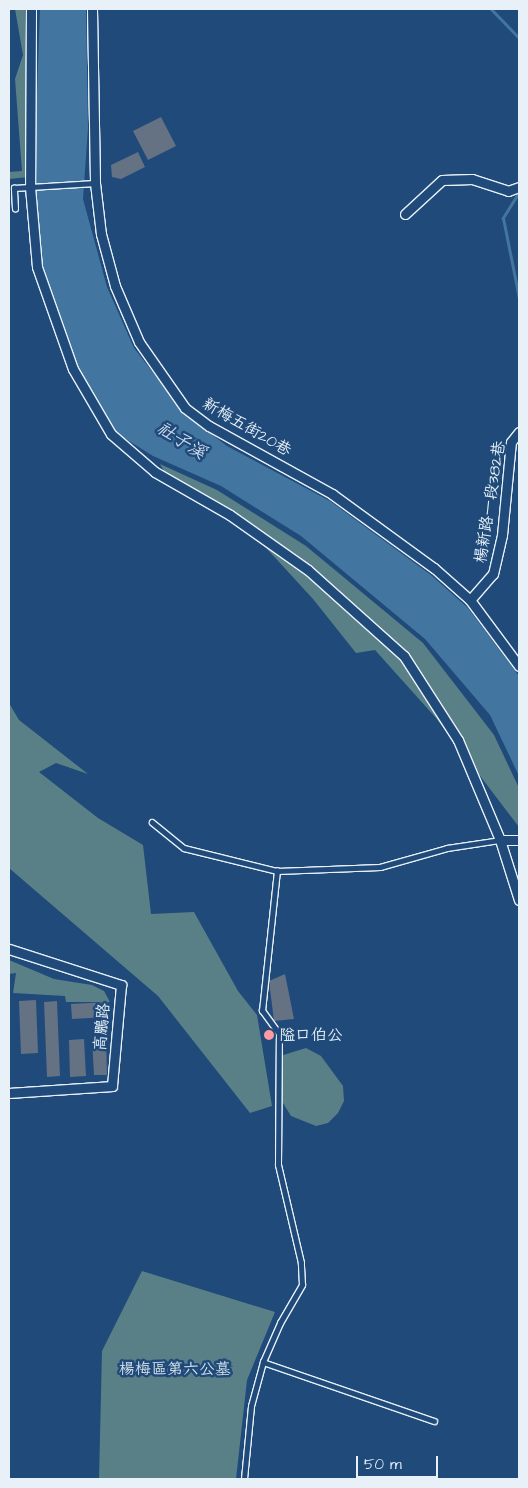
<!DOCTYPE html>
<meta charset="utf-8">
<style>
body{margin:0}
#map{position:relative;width:528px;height:1488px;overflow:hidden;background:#1f4a7a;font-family:"Architects Daughter","LXGW WenKai TC",sans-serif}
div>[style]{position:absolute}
.green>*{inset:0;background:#598086}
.water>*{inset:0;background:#42759f}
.stream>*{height:3px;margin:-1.5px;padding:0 1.5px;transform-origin:1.5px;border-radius:1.5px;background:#42759f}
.building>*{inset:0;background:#657284}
.roads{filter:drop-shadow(1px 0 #e8f1f8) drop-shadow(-1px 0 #e8f1f8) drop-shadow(0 1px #e8f1f8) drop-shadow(0 -1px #e8f1f8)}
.service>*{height:4.5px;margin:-2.25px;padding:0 2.25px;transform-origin:2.25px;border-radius:2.25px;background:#1f4a7a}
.minor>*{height:9px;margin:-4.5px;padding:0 4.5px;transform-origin:4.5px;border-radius:4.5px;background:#1f4a7a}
.dots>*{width:14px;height:14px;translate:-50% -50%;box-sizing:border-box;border:2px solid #1f4a7a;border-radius:50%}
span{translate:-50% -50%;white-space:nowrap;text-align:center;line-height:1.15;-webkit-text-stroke:5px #1f4a7a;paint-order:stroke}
.street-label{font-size:16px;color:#e8f1f8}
.poi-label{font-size:16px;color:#e8f1f8}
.left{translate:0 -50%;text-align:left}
.park-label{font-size:16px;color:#d3e0e7}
.water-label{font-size:18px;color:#cfdeeb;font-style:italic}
.frame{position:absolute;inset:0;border:10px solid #e8f1f8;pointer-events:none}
.scale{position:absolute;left:356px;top:1456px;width:82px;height:22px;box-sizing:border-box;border:2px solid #e8f1f8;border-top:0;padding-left:6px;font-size:15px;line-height:18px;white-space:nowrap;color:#e8f1f8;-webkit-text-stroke:4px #1f4a7a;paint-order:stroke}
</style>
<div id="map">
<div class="green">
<div style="clip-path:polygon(15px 9px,36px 9px,29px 177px,9px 179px,9px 172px,22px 171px,15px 79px,23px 55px)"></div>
<div style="clip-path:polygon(160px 464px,217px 490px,306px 546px,423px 643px,494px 735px,519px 788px,519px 827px,436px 718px,375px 650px,356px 653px,313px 599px,234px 513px,165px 473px)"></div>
<div style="clip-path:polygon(9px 703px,19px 720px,88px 774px,56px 763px,39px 772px,98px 818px,143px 845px,151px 914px,194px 912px,238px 991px,257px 1015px,272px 1106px,250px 1113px,158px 996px,9px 868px)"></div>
<div style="clip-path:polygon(9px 960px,54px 979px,92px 985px,104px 991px,110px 1002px,66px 1002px,65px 996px,13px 993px,16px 973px,9px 974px)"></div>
<div style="clip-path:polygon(306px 1048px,321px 1056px,343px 1086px,344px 1101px,338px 1113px,328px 1123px,316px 1126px,291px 1116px,283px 1103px,280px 1056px)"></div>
<div style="clip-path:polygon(142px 1271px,275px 1312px,247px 1380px,236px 1479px,99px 1479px,102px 1351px)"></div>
</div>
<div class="water">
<div style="clip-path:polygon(40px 9px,86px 9px,88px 128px,83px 199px,107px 287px,134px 348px,185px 414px,227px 446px,330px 501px,431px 575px,468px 608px,519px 676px,519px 776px,490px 715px,425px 639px,301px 536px,221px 486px,153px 456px,113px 431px,75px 365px,41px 267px,34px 177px)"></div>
</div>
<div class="stream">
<div style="left:491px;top:9px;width:40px;rotate:46deg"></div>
<div style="left:519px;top:192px;width:31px;rotate:122deg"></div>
<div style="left:503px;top:218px;width:82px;rotate:78.7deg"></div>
</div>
<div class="building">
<div style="clip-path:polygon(161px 117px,176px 146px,148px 160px,133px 131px)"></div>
<div style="clip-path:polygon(138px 152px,145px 167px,121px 179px,112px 177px,111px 165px)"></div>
<div style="clip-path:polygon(285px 974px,294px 1019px,274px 1021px,269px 981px)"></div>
<div style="clip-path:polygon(36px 1000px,38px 1053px,21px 1054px,19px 1001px)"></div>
<div style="clip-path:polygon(57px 1001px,60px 1076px,47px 1077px,44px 1002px)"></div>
<div style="clip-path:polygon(108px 1002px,108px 1017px,72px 1019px,71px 1004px)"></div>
<div style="clip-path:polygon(274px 1031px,275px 1038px,265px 1039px,264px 1032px)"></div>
<div style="clip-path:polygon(106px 1037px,107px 1075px,94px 1075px,92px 1038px)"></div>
<div style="clip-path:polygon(84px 1039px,86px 1076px,70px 1077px,69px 1040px)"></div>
</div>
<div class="roads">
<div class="service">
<div style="left:15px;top:209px;width:21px;rotate:-93deg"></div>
<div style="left:14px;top:188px;width:81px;rotate:-3.5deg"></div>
<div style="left:152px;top:822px;width:41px;rotate:39.1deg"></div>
<div style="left:184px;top:848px;width:96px;rotate:13.9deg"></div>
<div style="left:263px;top:1362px;width:181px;rotate:19deg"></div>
<div style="left:244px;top:1479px;width:73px;rotate:-84.5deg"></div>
<div style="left:251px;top:1406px;width:46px;rotate:-74.7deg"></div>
<div style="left:263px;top:1362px;width:43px;rotate:-66.4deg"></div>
<div style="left:280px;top:1323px;width:44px;rotate:-59.9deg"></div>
<div style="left:302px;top:1285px;width:22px;rotate:-93deg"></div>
<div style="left:301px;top:1263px;width:101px;rotate:-103.2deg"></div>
<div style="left:278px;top:1165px;width:131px;rotate:-89.6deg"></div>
<div style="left:279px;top:1034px;width:29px;rotate:-126deg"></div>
<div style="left:262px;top:1011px;width:141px;rotate:-83.9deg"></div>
<div style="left:277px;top:871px;width:103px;rotate:-2.2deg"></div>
<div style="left:380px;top:867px;width:70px;rotate:-15.8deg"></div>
<div style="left:447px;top:848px;width:54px;rotate:-8.6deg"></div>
</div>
<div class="minor">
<div style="left:31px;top:9px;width:178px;rotate:90.3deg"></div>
<div style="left:30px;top:187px;width:80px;rotate:85deg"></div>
<div style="left:37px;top:267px;width:108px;rotate:70.6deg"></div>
<div style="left:73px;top:369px;width:75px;rotate:59.7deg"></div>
<div style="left:111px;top:434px;width:58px;rotate:40.8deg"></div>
<div style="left:155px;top:472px;width:86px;rotate:29.8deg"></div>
<div style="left:230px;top:515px;width:95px;rotate:35.2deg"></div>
<div style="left:308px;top:570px;width:129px;rotate:41.9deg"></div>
<div style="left:404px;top:656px;width:100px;rotate:57.3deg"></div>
<div style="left:458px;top:740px;width:108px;rotate:67.2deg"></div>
<div style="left:500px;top:840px;width:63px;rotate:72.4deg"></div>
<div style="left:92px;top:9px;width:174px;rotate:89deg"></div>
<div style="left:95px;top:183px;width:51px;rotate:83.3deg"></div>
<div style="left:101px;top:234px;width:54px;rotate:74.9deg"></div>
<div style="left:115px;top:286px;width:61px;rotate:66.8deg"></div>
<div style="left:139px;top:342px;width:80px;rotate:55.1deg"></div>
<div style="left:185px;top:408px;width:30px;rotate:37deg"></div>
<div style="left:209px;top:426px;width:141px;rotate:28.9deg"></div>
<div style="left:332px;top:494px;width:126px;rotate:36deg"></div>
<div style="left:434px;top:568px;width:48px;rotate:41.6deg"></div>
<div style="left:470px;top:600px;width:82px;rotate:53.4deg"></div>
<div style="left:405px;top:214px;width:50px;rotate:-42.6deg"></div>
<div style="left:442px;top:180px;width:30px;rotate:-2deg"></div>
<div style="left:472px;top:179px;width:38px;rotate:18deg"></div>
<div style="left:508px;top:191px;width:12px;rotate:-20deg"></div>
<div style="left:470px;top:600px;width:35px;rotate:-49deg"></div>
<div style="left:493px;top:574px;width:40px;rotate:-77deg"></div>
<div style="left:502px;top:535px;width:93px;rotate:-84.5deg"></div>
<div style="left:511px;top:442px;width:13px;rotate:-51deg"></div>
<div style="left:500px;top:840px;width:19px"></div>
<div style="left:9px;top:949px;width:118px;rotate:17.8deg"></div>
<div style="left:121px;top:985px;width:101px;rotate:95.1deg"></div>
<div style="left:112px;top:1086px;width:103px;rotate:176.1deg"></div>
</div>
</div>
<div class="dots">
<div style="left:269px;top:1035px;background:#ff9aa2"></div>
</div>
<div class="street-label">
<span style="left:247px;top:427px;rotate:30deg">新梅五街20巷</span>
<span style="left:490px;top:502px;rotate:-81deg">楊新路一段382巷</span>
<span style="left:102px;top:1027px;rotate:-85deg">高鵬路</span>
</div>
<div class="poi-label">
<span class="left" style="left:279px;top:1035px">隘口伯公</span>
</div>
<div class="park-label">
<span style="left:175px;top:1369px">楊梅區第六公墓</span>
</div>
<div class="water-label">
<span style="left:181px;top:441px;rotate:32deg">社子溪</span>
</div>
<div class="frame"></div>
<div class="scale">50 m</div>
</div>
